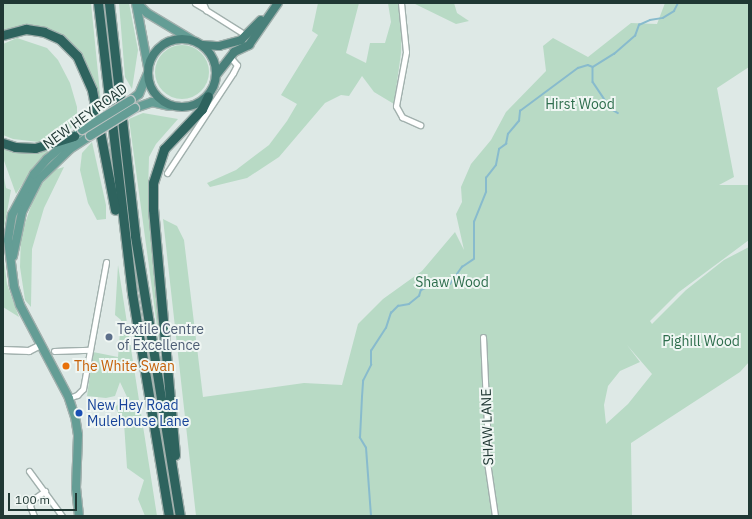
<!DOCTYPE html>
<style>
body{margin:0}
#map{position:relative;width:752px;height:519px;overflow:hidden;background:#dee9e6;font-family:"IBM Plex Sans",sans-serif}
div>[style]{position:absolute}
.green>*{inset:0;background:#b8dac5}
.round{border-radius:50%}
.stream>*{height:1.5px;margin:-0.75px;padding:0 0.75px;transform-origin:0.75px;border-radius:0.75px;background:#88bbcd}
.roads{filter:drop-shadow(1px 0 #a1b0ad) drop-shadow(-1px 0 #a1b0ad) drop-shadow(0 1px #a1b0ad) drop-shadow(0 -1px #a1b0ad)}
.minor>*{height:5px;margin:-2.5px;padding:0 2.5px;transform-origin:2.5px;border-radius:2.5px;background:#fff}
.tertiary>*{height:6px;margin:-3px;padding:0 3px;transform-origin:3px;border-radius:3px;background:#fff}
.primary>*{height:8px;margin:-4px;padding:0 4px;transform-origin:4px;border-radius:4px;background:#649d95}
.trunk>*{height:8px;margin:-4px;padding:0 4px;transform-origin:4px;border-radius:4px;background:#49807a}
.trunk>.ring{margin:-4px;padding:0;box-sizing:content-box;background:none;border:8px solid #49807a;border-radius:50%}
.motorway>*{height:9px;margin:-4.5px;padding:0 4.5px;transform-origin:4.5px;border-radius:4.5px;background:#2e635e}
.bridges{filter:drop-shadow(1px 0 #bcc3c2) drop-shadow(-1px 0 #bcc3c2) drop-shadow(0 1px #bcc3c2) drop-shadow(0 -1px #bcc3c2)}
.primary-bridge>*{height:8px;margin:-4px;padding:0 4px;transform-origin:4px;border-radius:4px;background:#649d95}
.dots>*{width:11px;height:11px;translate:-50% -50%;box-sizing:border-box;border:2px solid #eff6f3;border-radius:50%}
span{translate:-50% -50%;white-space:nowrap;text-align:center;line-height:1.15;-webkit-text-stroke:4px #eff6f3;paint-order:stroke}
.park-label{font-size:14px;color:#2d6d4c}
.street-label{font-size:14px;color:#203834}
.service-label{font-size:14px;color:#4e5e75}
.left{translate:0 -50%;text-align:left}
.food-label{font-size:14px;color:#c56008}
.transit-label{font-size:14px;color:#164399}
.frame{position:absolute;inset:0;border:4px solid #203834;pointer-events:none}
.scale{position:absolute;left:8px;top:493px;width:69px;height:18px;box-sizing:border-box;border:2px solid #203834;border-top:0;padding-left:5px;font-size:12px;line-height:14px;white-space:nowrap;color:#203834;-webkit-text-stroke:3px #eff6f3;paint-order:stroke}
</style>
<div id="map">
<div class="green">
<div style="clip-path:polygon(3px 3px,91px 3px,102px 113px,99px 115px,90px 78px,56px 35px,3px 32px)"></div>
<div style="clip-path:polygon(119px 3px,129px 3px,138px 50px,132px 89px,125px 77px)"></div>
<div style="clip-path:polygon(318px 3px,359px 3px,346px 53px,366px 63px,370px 43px,385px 43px,391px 22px,388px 3px,399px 3px,402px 19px,401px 53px,394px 104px,374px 92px,362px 76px,349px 96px,341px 95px,325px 103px,279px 157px,247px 178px,210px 187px,207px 183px,236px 170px,269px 145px,287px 121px,297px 104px,281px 95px,318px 35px,312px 31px)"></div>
<div style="clip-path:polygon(413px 3px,454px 3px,457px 13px,469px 21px,456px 24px)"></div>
<div style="clip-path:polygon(evenodd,665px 3px,749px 3px,749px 67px,717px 88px,734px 177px,719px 185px,749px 185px,749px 240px,679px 292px,650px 321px,652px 324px,686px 290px,724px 260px,749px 247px,749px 362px,740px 372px,631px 443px,632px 516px,196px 516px,163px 219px,177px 226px,184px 240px,203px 397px,304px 383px,342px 385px,358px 324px,383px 299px,422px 271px,455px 232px,464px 250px,456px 214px,462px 202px,461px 187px,471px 164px,491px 140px,506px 112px,546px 71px,543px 46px,553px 38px,588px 57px,631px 23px,657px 24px,665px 3px,627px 345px,652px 374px,628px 404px,606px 424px,604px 405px,608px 386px,620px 371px,640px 362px,627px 345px)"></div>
<div style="clip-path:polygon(17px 38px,47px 48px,58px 60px,70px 83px,77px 107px,77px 122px,62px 137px,39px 142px,13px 139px,3px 135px,3px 44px)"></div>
<div class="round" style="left:155px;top:45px;width:54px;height:54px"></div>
<div style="clip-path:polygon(143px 113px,178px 119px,156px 144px,149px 157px,148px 194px,160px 348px,129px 119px)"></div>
<div style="clip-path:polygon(92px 142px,106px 205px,106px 219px,97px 220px,88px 203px,80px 170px,82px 153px)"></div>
<div style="clip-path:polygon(3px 147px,29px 152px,52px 148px,35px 165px,16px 194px,3px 158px)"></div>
<div style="clip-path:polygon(64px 167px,44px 208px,32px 249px,31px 307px,25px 300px,20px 267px,21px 235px,32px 203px,42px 184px,54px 170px)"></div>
<div style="clip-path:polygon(3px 173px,6px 188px,11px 190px,3px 234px)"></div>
<div style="clip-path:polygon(3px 254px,7px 284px,19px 317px,3px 307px)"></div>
<div style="clip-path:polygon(118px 265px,157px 516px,145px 516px,138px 499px,144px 480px,127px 468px,124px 423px,115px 407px,127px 397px,120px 382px,115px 396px,106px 398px,87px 396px,93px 352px,118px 357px,121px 320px,115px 315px)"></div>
</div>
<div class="stream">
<div style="left:593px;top:67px;width:15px;rotate:90deg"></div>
<div style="left:593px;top:82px;width:32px;rotate:56deg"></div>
<div style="left:611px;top:109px;width:8px;rotate:30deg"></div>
<div style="left:371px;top:516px;width:68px;rotate:-94.2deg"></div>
<div style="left:366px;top:448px;width:12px;rotate:-121deg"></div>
<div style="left:360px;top:438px;width:41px;rotate:-87.2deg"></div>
<div style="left:362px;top:397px;width:16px;rotate:-86deg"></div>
<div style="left:363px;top:381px;width:18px;rotate:-63deg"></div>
<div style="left:371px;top:365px;width:14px;rotate:-90deg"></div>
<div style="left:371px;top:351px;width:27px;rotate:-57deg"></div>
<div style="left:386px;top:328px;width:16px;rotate:-72deg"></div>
<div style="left:391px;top:313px;width:10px;rotate:-45deg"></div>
<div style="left:398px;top:306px;width:11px;rotate:-10deg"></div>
<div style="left:409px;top:304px;width:13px;rotate:-39deg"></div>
<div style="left:419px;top:296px;width:6px;rotate:-72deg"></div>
<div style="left:421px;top:290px;width:8px;rotate:-23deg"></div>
<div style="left:428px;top:287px;width:22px;rotate:-8deg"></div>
<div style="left:450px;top:284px;width:21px;rotate:-55deg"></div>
<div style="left:462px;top:267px;width:14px;rotate:-34deg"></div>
<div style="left:474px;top:259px;width:37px;rotate:-90deg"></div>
<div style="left:474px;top:222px;width:32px;rotate:-68deg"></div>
<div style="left:486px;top:192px;width:14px;rotate:-90deg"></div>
<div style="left:486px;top:178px;width:16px;rotate:-52deg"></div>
<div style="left:496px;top:165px;width:16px;rotate:-79deg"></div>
<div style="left:499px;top:149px;width:9px;rotate:-36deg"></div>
<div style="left:506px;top:144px;width:10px;rotate:-79deg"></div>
<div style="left:508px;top:134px;width:17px;rotate:-50deg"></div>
<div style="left:519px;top:121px;width:10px;rotate:-84deg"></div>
<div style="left:520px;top:111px;width:72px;rotate:-36.6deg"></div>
<div style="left:578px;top:68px;width:10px;rotate:-17deg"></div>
<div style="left:588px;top:65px;width:5px;rotate:22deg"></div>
<div style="left:593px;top:67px;width:25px;rotate:-32deg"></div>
<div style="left:614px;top:54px;width:28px;rotate:-41deg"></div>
<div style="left:635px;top:36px;width:12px;rotate:-70deg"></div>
<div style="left:639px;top:25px;width:12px;rotate:-24deg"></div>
<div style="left:650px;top:20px;width:13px;rotate:-9deg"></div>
<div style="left:663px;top:18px;width:13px;rotate:-32deg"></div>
<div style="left:674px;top:11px;width:9px;rotate:-63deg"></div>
</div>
<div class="roads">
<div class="minor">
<div style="left:195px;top:3px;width:12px;rotate:31deg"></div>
<div style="left:203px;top:3px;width:8px;rotate:67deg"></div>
<div style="left:206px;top:10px;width:41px;rotate:32.2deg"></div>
<div style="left:401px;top:3px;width:49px;rotate:84.2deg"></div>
<div style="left:406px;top:52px;width:55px;rotate:100.5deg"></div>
<div style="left:396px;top:106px;width:13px;rotate:61deg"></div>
<div style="left:402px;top:117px;width:20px;rotate:24deg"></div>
<div style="left:167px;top:173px;width:120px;rotate:-56.6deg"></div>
<div style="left:233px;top:73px;width:9px;rotate:-63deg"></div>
<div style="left:237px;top:65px;width:11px;rotate:-131deg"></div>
<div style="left:483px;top:337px;width:111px;rotate:87.4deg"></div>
<div style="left:488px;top:448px;width:7px;rotate:106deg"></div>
<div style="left:486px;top:455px;width:62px;rotate:81.6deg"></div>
<div style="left:54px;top:351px;width:36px;rotate:-2deg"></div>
<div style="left:69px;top:398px;width:9px;rotate:-21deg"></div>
<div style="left:77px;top:395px;width:8px;rotate:-45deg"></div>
<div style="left:83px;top:389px;width:129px;rotate:-79.7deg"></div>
<div style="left:29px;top:471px;width:56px;rotate:53.7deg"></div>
<div style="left:34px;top:516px;width:11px;rotate:-112deg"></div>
<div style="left:30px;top:506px;width:6px;rotate:-72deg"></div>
<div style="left:32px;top:500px;width:16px;rotate:-35deg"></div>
</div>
<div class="tertiary">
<div style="left:3px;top:350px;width:26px;rotate:2deg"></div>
<div style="left:29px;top:351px;width:13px;rotate:-27deg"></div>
</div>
<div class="primary">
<div style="left:136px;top:3px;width:65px;rotate:79.4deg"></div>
<div style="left:137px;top:3px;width:14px;rotate:45deg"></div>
<div style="left:147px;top:13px;width:52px;rotate:31deg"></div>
<div style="left:131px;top:100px;width:10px;rotate:-37deg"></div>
<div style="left:139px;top:94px;width:23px;rotate:-67deg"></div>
<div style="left:135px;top:108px;width:18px;rotate:-19deg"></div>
<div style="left:152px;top:102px;width:18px;rotate:13deg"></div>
<div style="left:13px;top:256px;width:45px;rotate:-78.4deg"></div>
<div style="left:22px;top:212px;width:37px;rotate:-63deg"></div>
<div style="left:39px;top:179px;width:43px;rotate:-44.1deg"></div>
<div style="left:70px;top:149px;width:24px;rotate:-33deg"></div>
<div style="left:79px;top:516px;width:28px;rotate:-96deg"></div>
<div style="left:76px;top:488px;width:53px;rotate:-87.8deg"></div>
<div style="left:78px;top:435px;width:18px;rotate:-99deg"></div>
<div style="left:75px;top:417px;width:20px;rotate:-108deg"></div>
<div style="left:69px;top:398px;width:105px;rotate:-117.8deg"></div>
<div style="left:20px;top:305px;width:20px;rotate:-108deg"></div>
<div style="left:14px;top:286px;width:46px;rotate:-97.4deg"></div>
<div style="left:8px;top:240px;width:25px;rotate:-81deg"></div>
<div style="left:12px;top:215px;width:47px;rotate:-61.8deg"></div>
<div style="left:34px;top:174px;width:20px;rotate:-49deg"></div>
<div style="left:47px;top:159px;width:45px;rotate:-39.6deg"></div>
</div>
<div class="trunk">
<div class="ring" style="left:148px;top:39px;width:60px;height:60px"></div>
<div style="left:203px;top:45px;width:16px;rotate:4deg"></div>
<div style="left:219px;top:46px;width:23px;rotate:-15deg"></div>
<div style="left:241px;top:40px;width:28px;rotate:-45deg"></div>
<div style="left:217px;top:74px;width:28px;rotate:-52deg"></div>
<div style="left:234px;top:52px;width:17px;rotate:-25deg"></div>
<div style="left:249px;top:45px;width:51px;rotate:-55.4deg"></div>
</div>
<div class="motorway">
<div style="left:98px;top:3px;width:292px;rotate:83.3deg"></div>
<div style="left:132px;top:293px;width:226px;rotate:80.6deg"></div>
<div style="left:109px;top:3px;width:234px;rotate:83.6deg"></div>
<div style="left:135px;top:236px;width:284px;rotate:80.9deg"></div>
<div style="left:3px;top:35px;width:24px;rotate:-15deg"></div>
<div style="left:26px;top:29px;width:18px;rotate:9deg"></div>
<div style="left:44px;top:32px;width:17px;rotate:24deg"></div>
<div style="left:60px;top:39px;width:24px;rotate:45deg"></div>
<div style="left:77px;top:56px;width:37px;rotate:66deg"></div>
<div style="left:92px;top:90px;width:122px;rotate:79.1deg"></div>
<div style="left:3px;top:143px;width:13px;rotate:18deg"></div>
<div style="left:15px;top:147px;width:20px;rotate:3deg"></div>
<div style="left:35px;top:148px;width:41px;rotate:-17.1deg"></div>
<div style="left:175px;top:455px;width:247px;rotate:-95.1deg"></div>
<div style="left:153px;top:209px;width:26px;rotate:-90deg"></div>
<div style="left:153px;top:183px;width:36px;rotate:-72deg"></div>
<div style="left:164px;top:149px;width:55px;rotate:-46.5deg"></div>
<div style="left:202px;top:109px;width:14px;rotate:-65deg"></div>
</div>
</div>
<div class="bridges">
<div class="primary-bridge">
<div style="left:82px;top:130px;width:57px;rotate:-31.5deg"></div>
<div style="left:90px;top:136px;width:53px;rotate:-31.9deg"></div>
</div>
</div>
<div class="dots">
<div style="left:109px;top:337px;background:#5c6f8a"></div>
<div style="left:66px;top:366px;background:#e8710a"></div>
<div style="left:79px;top:413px;background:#1a4fb4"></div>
</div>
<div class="park-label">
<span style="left:580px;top:104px">Hirst Wood</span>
<span style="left:452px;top:282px">Shaw Wood</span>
<span style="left:701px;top:341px">Pighill Wood</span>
</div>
<div class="street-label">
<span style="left:85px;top:116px;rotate:-36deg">NEW HEY ROAD</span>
<span style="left:487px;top:427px;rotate:-92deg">SHAW LANE</span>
</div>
<div class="service-label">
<span class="left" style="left:117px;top:337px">Textile Centre<br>of Excellence</span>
</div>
<div class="food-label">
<span class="left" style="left:74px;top:366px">The White Swan</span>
</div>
<div class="transit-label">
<span class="left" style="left:87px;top:413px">New Hey Road<br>Mulehouse Lane</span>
</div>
<div class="frame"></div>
<div class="scale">100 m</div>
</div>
